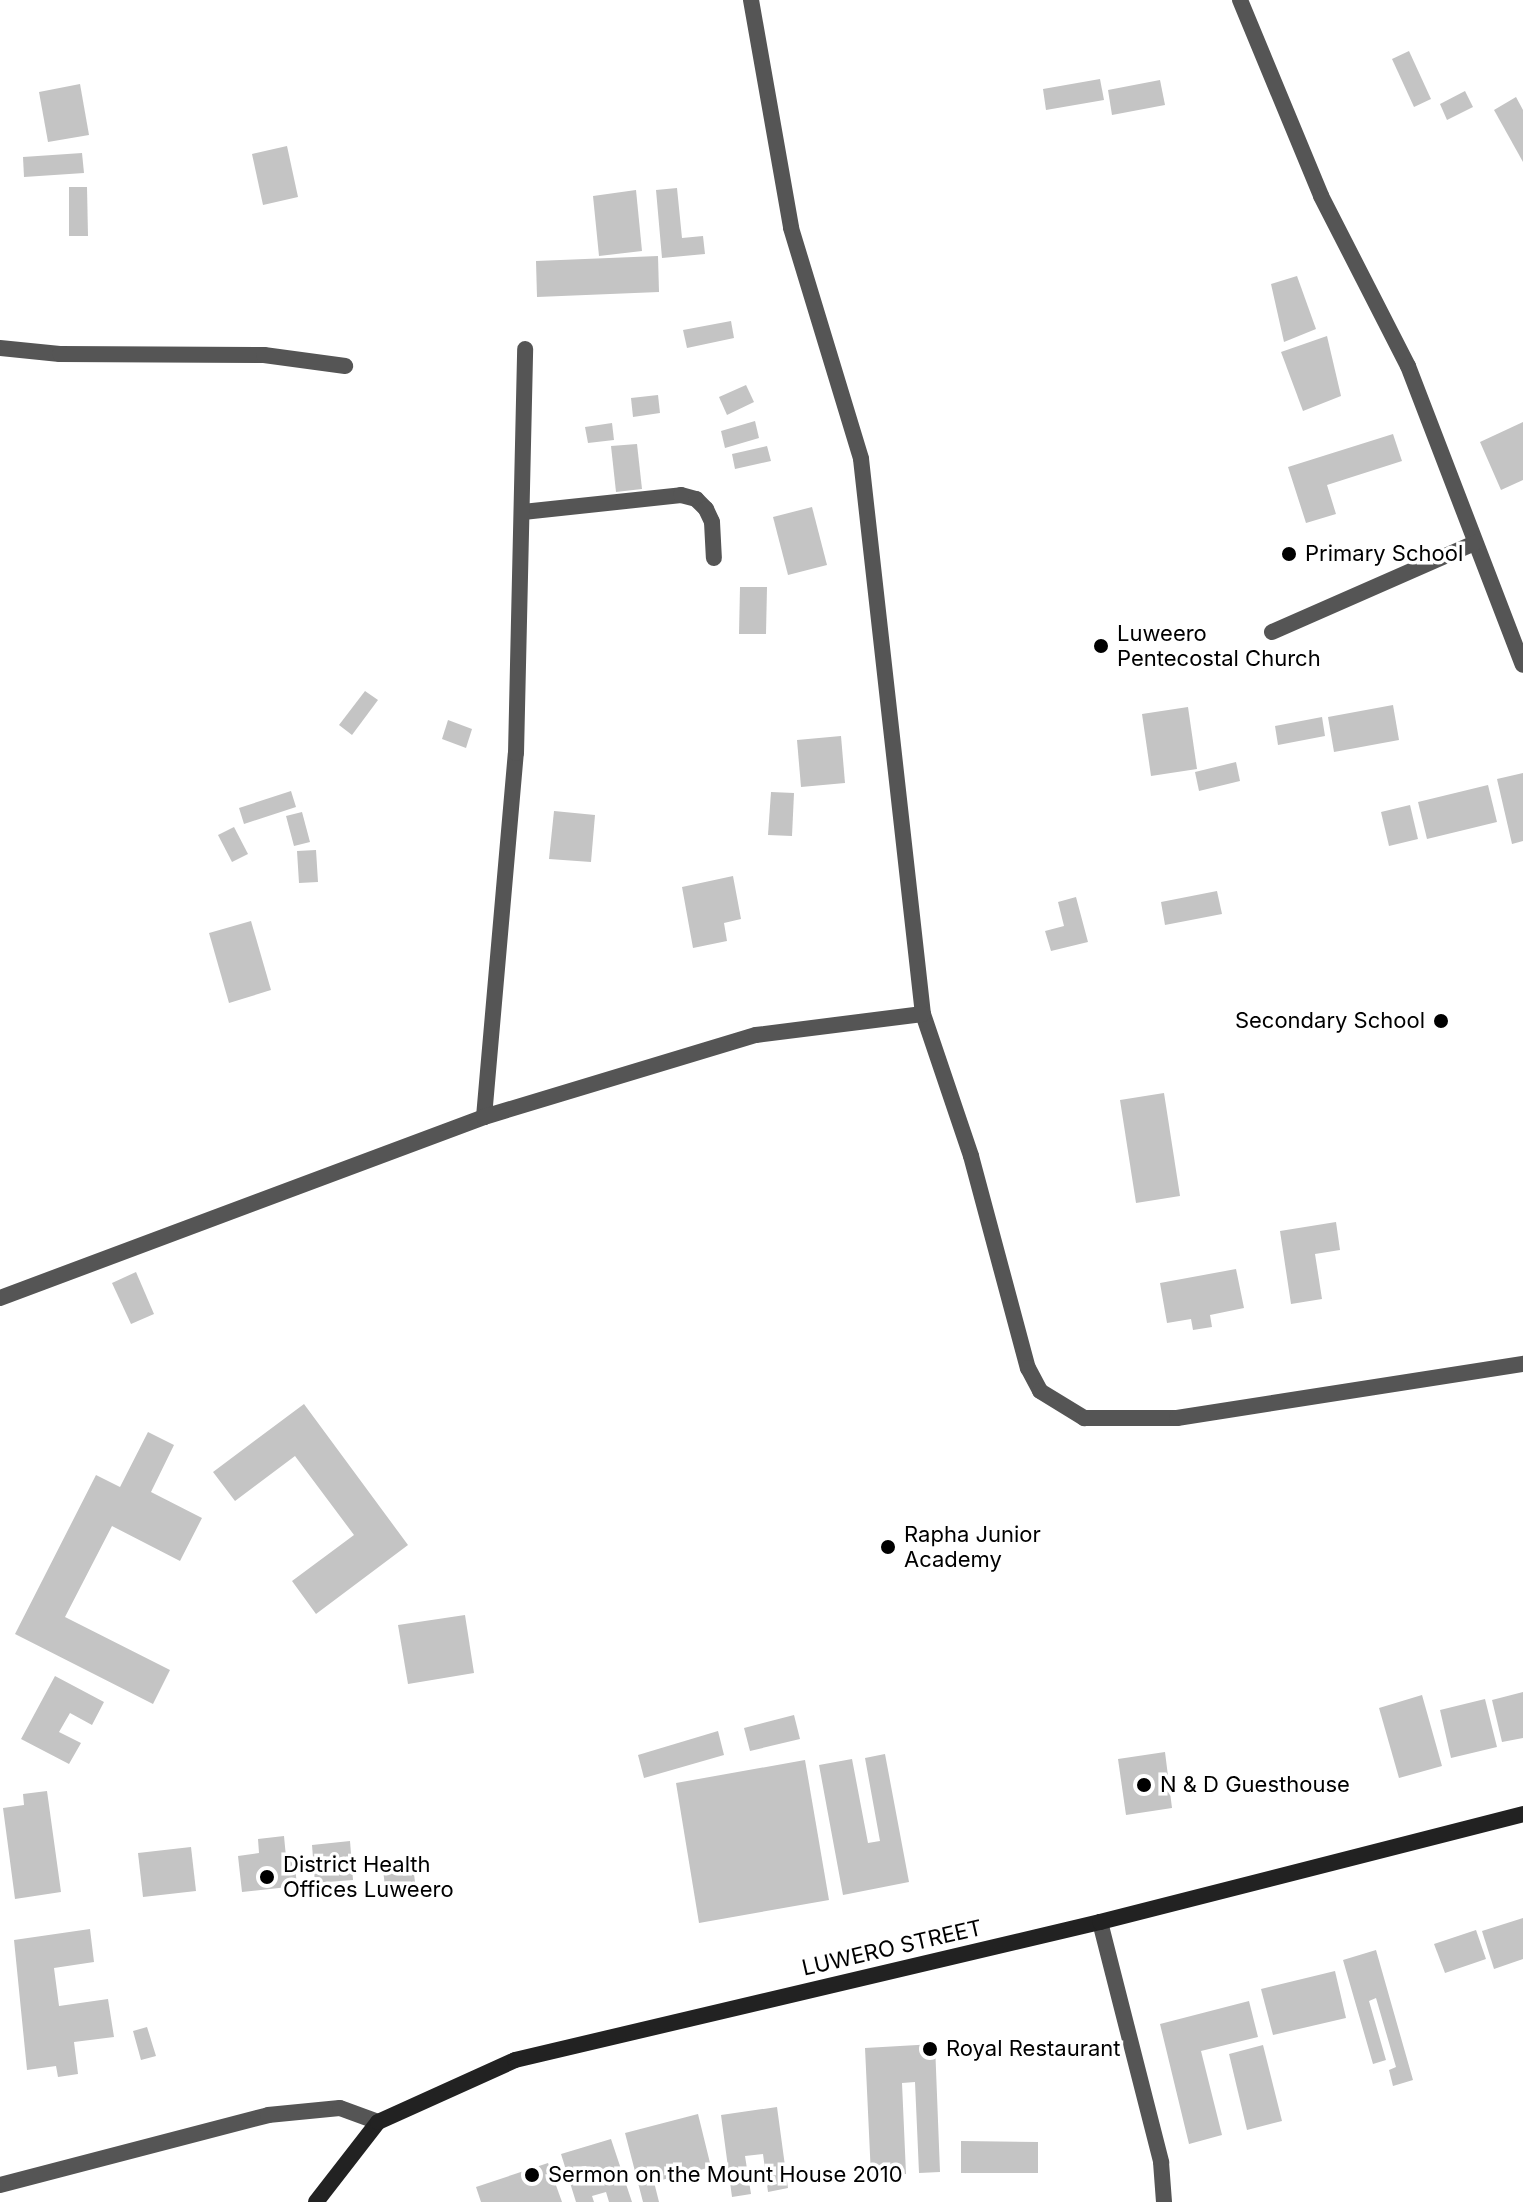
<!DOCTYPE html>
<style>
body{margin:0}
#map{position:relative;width:1523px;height:2202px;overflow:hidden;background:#fff;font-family:Inter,sans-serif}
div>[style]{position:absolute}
.building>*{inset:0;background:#c4c4c4}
.street>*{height:16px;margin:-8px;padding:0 8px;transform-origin:8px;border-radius:8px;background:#555}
.secondary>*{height:16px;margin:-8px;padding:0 8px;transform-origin:8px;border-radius:8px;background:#222}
.dots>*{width:22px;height:22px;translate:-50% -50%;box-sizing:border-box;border:4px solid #fff;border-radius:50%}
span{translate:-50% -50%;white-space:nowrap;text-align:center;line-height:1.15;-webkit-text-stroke:7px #fff;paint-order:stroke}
.poi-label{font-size:22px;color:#000}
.left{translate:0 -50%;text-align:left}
.right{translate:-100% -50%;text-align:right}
.street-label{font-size:22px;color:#000}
</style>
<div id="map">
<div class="building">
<div style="clip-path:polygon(1409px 51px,1431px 99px,1414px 107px,1392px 59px)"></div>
<div style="clip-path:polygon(1100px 79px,1104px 100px,1046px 110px,1043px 89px)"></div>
<div style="clip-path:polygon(1160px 80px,1165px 105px,1112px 115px,1108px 90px)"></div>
<div style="clip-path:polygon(80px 84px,89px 135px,48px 142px,39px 92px)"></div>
<div style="clip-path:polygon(1465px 91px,1473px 107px,1447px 120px,1440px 104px)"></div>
<div style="clip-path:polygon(1516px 97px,1523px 110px,1523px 162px,1494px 110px)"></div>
<div style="clip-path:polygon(287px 146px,298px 197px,263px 205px,252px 154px)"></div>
<div style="clip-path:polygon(82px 153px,84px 173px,24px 177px,23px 157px)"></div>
<div style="clip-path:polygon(69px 187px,87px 187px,88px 236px,69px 236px)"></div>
<div style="clip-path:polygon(677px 188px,682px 238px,703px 236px,705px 254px,662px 258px,656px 190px)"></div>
<div style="clip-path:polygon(636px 190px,642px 251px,599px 256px,593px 196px)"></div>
<div style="clip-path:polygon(658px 256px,659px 292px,537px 297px,536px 261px)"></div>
<div style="clip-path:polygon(1297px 276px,1316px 329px,1284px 342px,1271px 284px)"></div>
<div style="clip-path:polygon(731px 321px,734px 338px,687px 348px,683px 330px)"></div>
<div style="clip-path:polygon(1327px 336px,1341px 396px,1303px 411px,1281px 352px)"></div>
<div style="clip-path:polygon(746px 385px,754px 402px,727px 415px,719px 397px)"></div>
<div style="clip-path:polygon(658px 395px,660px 413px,633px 417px,631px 398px)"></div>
<div style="clip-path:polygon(755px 421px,759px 438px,725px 448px,721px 431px)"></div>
<div style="clip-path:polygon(1523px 422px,1523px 480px,1501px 490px,1480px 442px)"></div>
<div style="clip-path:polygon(612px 423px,614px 440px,588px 443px,585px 427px)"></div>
<div style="clip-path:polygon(1393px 434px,1402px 461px,1327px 485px,1336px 514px,1306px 523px,1288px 467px)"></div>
<div style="clip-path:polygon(637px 444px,642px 489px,616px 492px,611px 446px)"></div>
<div style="clip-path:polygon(767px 446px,771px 461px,735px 469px,732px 454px)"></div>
<div style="clip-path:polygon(812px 507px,827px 565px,788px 575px,773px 517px)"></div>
<div style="clip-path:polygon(740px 587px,767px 587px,766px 634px,739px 634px)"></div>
<div style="clip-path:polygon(365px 691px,378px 700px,352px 735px,339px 725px)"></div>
<div style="clip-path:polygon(1393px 705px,1399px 740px,1334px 752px,1328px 717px)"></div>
<div style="clip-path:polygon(1188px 707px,1197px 769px,1151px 776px,1142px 714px)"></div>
<div style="clip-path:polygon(1322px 717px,1325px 736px,1278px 745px,1275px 726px)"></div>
<div style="clip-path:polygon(448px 720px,472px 729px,466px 748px,442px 739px)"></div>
<div style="clip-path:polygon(841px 736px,845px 783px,801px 787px,797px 740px)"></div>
<div style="clip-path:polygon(1236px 762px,1240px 781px,1199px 791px,1195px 772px)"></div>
<div style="clip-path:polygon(1523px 773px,1523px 841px,1512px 844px,1497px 779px)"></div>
<div style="clip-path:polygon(1488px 785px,1497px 822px,1427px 839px,1418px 802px)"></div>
<div style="clip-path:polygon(291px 791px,296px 807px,244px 824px,239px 808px)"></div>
<div style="clip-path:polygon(771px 792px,794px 793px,792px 836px,768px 835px)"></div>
<div style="clip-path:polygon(1410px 805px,1418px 839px,1389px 846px,1381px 812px)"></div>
<div style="clip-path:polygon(554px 811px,595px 815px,591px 862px,549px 859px)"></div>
<div style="clip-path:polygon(302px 812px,310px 842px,294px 846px,286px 816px)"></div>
<div style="clip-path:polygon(234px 827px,248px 854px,232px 862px,218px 835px)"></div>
<div style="clip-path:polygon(316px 850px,318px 882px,299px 883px,297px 851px)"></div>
<div style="clip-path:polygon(733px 876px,741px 919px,724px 923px,727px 941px,693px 948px,682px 887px)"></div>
<div style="clip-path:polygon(1217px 891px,1222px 914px,1165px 925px,1161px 902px)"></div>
<div style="clip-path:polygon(1076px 897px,1088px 942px,1051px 951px,1045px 931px,1064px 926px,1058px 902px)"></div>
<div style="clip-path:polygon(251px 921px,271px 990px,229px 1003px,209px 933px)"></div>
<div style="clip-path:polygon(1164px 1093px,1180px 1196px,1136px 1203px,1120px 1100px)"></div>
<div style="clip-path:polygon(1336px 1222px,1340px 1250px,1315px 1254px,1322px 1299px,1291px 1304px,1280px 1231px)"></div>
<div style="clip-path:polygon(1236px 1269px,1244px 1308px,1210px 1315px,1212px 1327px,1193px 1330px,1191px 1319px,1167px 1323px,1160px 1283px)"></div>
<div style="clip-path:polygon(136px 1272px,154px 1314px,131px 1324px,112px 1283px)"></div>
<div style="clip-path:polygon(304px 1404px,408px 1545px,316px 1614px,292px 1581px,354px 1535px,295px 1456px,235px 1501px,213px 1472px)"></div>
<div style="clip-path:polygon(148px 1432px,174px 1445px,151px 1492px,202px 1518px,180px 1561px,112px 1526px,65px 1617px,170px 1670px,153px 1704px,15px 1634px,96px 1475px,120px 1487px)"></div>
<div style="clip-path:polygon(465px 1615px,474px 1673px,408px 1684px,398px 1625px)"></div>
<div style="clip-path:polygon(55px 1676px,104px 1702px,92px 1725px,70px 1713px,59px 1732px,81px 1743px,69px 1764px,21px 1739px)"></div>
<div style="clip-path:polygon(1523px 1692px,1523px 1738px,1502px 1742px,1492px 1700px)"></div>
<div style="clip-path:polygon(1422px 1695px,1442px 1766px,1399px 1778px,1379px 1708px)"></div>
<div style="clip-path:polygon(1485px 1699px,1497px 1747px,1451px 1758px,1440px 1710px)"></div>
<div style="clip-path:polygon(794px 1715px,800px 1739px,750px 1751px,744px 1728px)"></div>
<div style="clip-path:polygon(718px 1731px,724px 1755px,644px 1778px,638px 1755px)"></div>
<div style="clip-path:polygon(1165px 1752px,1172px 1808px,1126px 1815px,1118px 1759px)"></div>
<div style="clip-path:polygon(885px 1754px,909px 1882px,843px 1895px,819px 1765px,852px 1759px,868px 1843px,880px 1841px,865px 1758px)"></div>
<div style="clip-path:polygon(805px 1760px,829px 1900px,699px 1923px,676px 1783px)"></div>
<div style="clip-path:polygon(47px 1791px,61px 1892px,15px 1899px,3px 1808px,24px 1805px,23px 1794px)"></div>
<div style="clip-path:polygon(284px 1836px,286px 1857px,294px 1856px,297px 1886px,242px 1892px,238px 1856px,259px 1853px,258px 1839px)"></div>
<div style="clip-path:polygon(350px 1841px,353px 1880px,315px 1883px,312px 1845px)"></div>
<div style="clip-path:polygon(191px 1847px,196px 1891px,143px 1897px,138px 1853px)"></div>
<div style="clip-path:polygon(413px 1865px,416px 1891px,386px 1896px,383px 1869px)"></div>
<div style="clip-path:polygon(1523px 1918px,1523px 1959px,1494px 1969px,1482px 1931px)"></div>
<div style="clip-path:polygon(90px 1929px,94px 1962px,54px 1968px,59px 2006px,108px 1999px,114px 2037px,74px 2042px,78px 2074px,58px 2077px,56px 2066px,27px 2070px,14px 1940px)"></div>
<div style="clip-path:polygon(1476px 1930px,1486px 1959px,1445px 1973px,1434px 1944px)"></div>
<div style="clip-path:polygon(1376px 1950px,1413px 2080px,1393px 2086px,1389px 2070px,1396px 2067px,1376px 1998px,1369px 2001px,1386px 2060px,1373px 2064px,1343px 1960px)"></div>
<div style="clip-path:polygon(1335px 1971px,1346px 2018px,1273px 2035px,1261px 1989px)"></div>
<div style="clip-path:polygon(1249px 2001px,1258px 2037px,1201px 2051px,1222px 2135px,1189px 2144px,1160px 2024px)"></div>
<div style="clip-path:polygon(147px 2027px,156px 2056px,141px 2060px,133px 2031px)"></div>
<div style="clip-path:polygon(935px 2044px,940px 2172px,919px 2173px,915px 2082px,902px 2083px,906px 2174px,871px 2176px,865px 2048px)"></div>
<div style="clip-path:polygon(1263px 2045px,1282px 2121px,1247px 2130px,1229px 2054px)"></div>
<div style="clip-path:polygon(777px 2107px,788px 2188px,768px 2192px,763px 2154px,745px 2156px,751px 2194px,732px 2197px,721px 2115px)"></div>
<div style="clip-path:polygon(698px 2114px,711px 2167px,654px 2182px,659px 2202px,643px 2202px,625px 2133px)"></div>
<div style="clip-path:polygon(611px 2139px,632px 2202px,609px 2202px,606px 2192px,592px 2196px,594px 2202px,576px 2202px,561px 2154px)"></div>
<div style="clip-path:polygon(961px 2141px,1038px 2142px,1038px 2173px,961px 2173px)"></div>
<div style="clip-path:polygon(548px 2163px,562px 2202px,481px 2202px,476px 2187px)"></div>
</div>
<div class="street">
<div style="left:751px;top:0;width:231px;rotate:80deg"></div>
<div style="left:791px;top:228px;width:241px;rotate:73.1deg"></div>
<div style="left:861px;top:459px;width:558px;rotate:83.63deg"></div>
<div style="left:923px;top:1014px;width:150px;rotate:71.3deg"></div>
<div style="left:971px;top:1156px;width:220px;rotate:75deg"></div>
<div style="left:1028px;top:1368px;width:26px;rotate:62deg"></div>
<div style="left:1040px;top:1391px;width:52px;rotate:31.5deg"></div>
<div style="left:1084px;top:1418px;width:93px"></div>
<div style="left:1177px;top:1418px;width:350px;rotate:-8.9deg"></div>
<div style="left:1240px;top:0;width:212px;rotate:67.5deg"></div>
<div style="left:1321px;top:196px;width:191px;rotate:62.9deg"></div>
<div style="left:1408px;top:366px;width:320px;rotate:69deg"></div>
<div style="left:0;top:348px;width:60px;rotate:5.7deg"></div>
<div style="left:60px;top:354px;width:204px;rotate:0.3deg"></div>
<div style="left:264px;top:355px;width:82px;rotate:7.7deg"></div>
<div style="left:523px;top:512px;width:159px;rotate:-6.1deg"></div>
<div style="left:681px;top:495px;width:16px;rotate:15deg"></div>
<div style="left:696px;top:499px;width:14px;rotate:45deg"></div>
<div style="left:706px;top:509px;width:14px;rotate:65deg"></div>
<div style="left:712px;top:522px;width:36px;rotate:87deg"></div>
<div style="left:1272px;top:632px;width:222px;rotate:-23.7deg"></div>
<div style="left:484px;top:1117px;width:365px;rotate:-85deg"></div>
<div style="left:516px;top:753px;width:404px;rotate:-88.7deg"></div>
<div style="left:0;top:1298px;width:517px;rotate:-20.5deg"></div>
<div style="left:484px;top:1117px;width:284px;rotate:-16.8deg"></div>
<div style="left:756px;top:1035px;width:168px;rotate:-7.2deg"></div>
<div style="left:1100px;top:1922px;width:248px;rotate:75.7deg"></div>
<div style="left:1161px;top:2162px;width:40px;rotate:85.7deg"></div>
<div style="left:0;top:2185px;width:277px;rotate:-14.6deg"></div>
<div style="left:268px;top:2115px;width:72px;rotate:-5.6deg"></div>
<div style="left:340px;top:2108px;width:40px;rotate:20.2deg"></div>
</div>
<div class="secondary">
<div style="left:316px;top:2202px;width:101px;rotate:-52.2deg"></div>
<div style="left:378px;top:2122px;width:150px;rotate:-24.3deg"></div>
<div style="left:515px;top:2060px;width:601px;rotate:-13.27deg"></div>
<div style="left:1100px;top:1922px;width:437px;rotate:-14.3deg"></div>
</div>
<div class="dots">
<div style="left:1289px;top:554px;background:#000"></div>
<div style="left:1101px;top:646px;background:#000"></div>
<div style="left:1441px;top:1021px;background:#000"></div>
<div style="left:888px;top:1547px;background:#000"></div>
<div style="left:1144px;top:1785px;background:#000"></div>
<div style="left:267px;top:1877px;background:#000"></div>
<div style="left:930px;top:2049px;background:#000"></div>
<div style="left:532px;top:2175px;background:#000"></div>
</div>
<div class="poi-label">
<span class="left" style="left:1305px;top:554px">Primary School</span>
<span class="left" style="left:1117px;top:646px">Luweero<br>Pentecostal Church</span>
<span class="right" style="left:1425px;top:1021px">Secondary School</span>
<span class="left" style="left:904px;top:1547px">Rapha Junior<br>Academy</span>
<span class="left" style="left:1160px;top:1785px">N &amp; D Guesthouse</span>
<span class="left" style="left:283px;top:1877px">District Health<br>Offices Luweero</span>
<span class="left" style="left:946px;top:2049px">Royal Restaurant</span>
<span class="left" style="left:548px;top:2175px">Sermon on the Mount House 2010</span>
</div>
<div class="street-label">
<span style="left:892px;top:1948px;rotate:-13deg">LUWERO STREET</span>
</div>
</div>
